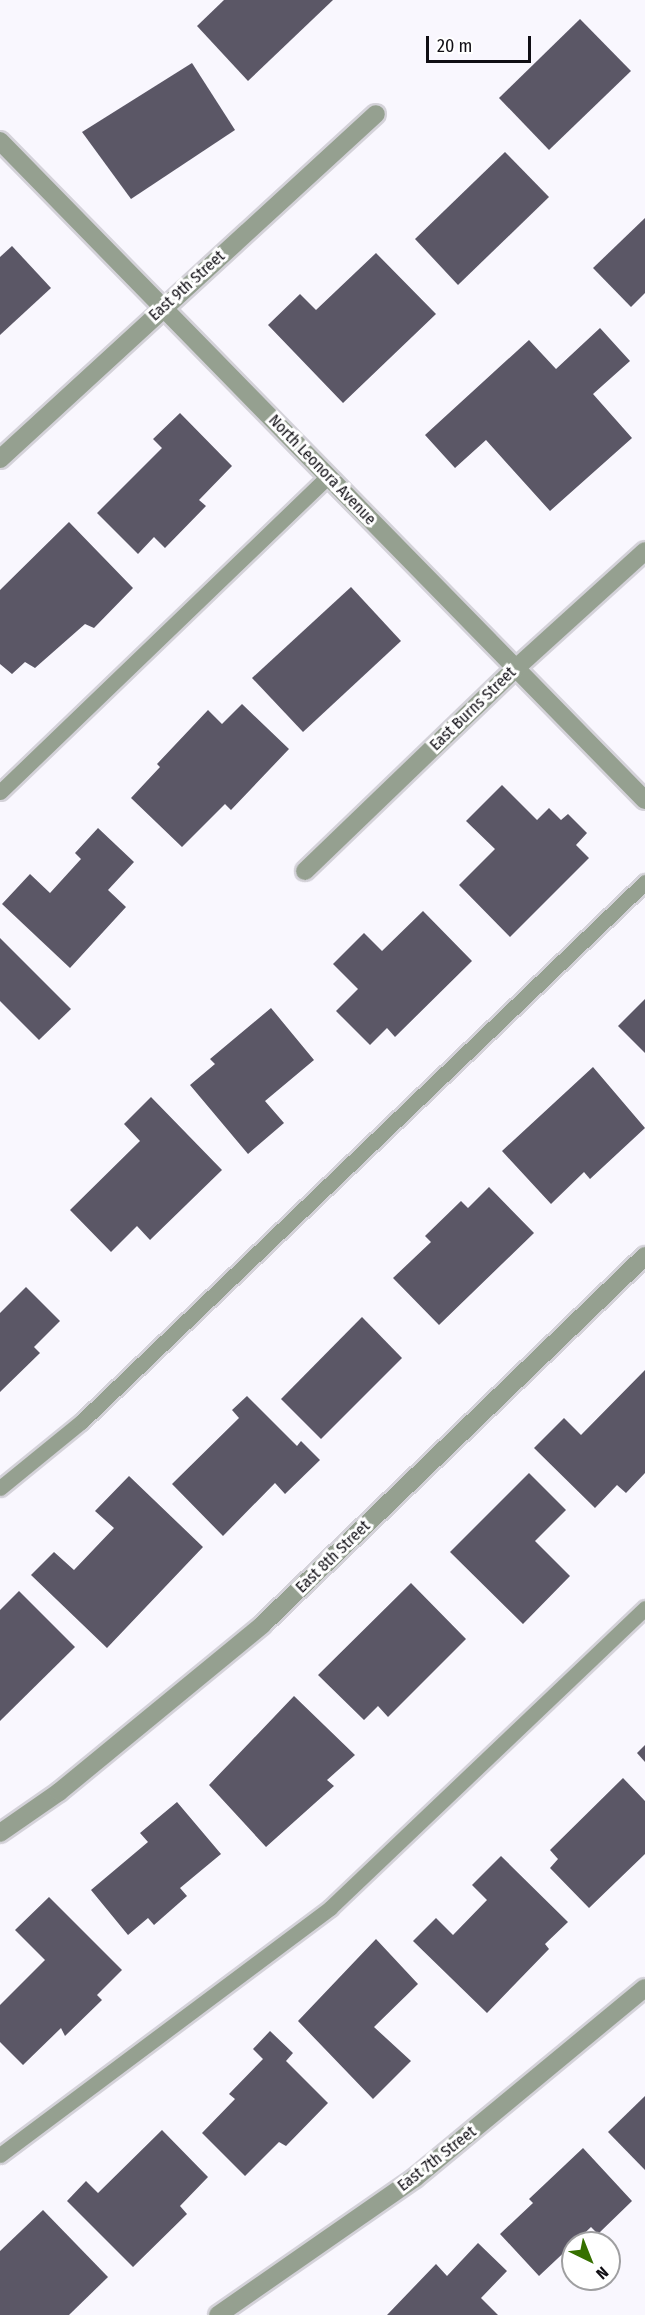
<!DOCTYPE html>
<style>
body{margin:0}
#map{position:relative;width:645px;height:2315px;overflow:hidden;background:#f9f7fe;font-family:"Fira Sans Condensed",sans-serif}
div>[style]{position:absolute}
.building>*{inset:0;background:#5b5766}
.roads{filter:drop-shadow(2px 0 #d4d2d9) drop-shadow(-2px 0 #d4d2d9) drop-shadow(0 2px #d4d2d9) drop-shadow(0 -2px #d4d2d9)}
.lane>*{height:15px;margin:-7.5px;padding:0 7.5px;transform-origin:7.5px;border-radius:7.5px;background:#95a090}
.street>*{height:18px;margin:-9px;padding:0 9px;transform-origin:9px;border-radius:9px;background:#95a090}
span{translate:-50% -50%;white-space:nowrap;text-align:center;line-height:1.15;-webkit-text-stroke:6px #fff;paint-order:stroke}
.street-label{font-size:16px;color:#100e14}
.north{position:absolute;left:561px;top:2231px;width:60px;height:60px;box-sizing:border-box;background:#fff;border:2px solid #9f9fa1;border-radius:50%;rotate:137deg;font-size:16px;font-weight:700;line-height:24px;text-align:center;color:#100e14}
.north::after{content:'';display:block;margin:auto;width:21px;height:27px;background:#367000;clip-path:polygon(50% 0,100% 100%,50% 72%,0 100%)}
.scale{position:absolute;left:426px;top:36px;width:105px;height:27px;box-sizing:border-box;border:3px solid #100e14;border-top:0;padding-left:8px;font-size:18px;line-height:21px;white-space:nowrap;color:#100e14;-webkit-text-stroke:4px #fff;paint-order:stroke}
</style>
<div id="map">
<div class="building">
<div style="clip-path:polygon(224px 0,333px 0,248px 81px,197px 26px)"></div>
<div style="clip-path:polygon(580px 19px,631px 71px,549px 150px,499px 98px)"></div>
<div style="clip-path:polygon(192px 63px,235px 130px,131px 199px,82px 132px)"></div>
<div style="clip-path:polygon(505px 152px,549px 197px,458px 285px,415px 239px)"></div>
<div style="clip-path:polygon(645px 218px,645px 293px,631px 307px,593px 268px)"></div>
<div style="clip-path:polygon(12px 246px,51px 288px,0 335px,0 257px)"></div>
<div style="clip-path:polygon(376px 253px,436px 314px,343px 403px,268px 325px,300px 294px,316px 310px)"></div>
<div style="clip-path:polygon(600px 328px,630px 361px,593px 394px,632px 438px,550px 511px,486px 440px,455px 468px,425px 435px,529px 340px,556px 369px)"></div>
<div style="clip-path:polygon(180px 413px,232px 466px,199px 500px,206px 506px,165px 548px,154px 537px,138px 554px,97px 513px,162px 448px,153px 439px)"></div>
<div style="clip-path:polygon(69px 522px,133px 588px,94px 628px,85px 624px,35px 668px,25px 662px,12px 674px,0 664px,0 590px)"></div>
<div style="clip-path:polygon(351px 587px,401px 641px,303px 732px,252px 678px)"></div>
<div style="clip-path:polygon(242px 704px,289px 749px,231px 810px,225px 804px,182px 847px,131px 798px,160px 767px,157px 764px,208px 710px,222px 724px)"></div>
<div style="clip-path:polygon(502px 785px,537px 820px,549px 808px,561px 820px,568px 814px,587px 833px,576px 845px,589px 858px,510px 937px,459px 885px,495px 849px,466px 821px)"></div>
<div style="clip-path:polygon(98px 828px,134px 862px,108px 890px,126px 907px,70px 968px,2px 904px,30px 874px,50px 893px,81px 859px,75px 853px)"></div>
<div style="clip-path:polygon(423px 911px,472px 961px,395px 1037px,387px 1028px,370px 1045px,336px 1011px,358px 989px,333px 964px,364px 933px,382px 951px)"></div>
<div style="clip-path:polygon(0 938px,71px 1009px,39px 1040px,0 1001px)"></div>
<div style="clip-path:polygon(645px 999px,645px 1053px,618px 1026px)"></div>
<div style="clip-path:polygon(271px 1008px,314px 1060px,265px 1101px,284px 1123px,248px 1154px,190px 1085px,215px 1064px,210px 1059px)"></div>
<div style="clip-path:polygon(593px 1067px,645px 1128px,590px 1179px,584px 1172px,551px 1204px,502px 1151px)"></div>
<div style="clip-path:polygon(151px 1097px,222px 1170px,150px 1240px,137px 1226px,111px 1252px,70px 1210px,140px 1141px,124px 1124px)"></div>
<div style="clip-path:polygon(489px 1187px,534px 1233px,439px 1325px,393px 1278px,431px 1242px,425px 1236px,461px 1201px,468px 1208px)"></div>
<div style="clip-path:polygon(26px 1287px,60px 1321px,34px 1347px,40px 1353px,0 1392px,0 1313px)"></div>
<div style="clip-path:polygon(362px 1317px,402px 1358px,321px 1439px,281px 1399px)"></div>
<div style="clip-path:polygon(645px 1370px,645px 1473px,626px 1493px,617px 1485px,595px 1508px,534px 1448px,564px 1418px,581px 1435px)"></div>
<div style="clip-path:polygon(247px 1396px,297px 1446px,301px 1441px,320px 1460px,285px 1494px,275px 1483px,223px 1536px,172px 1484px,239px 1418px,232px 1410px)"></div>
<div style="clip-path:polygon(529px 1473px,566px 1510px,535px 1541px,570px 1576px,523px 1624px,450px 1552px)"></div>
<div style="clip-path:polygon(129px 1476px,203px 1547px,107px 1648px,31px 1575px,54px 1552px,74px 1570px,114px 1528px,95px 1511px)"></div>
<div style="clip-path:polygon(411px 1583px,466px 1639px,388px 1717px,378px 1706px,364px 1720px,318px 1675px)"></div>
<div style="clip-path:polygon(19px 1591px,75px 1647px,0 1721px,0 1610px)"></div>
<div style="clip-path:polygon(294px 1696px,355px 1755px,327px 1780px,334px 1786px,266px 1847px,209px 1785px)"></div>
<div style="clip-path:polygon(645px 1745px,645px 1762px,637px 1753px)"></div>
<div style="clip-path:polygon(623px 1778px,645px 1801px,645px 1854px,589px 1908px,550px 1868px,558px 1859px,550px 1850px)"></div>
<div style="clip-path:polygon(177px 1802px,221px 1854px,180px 1888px,187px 1896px,154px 1925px,148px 1918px,128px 1935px,91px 1890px,148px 1842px,140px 1833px)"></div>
<div style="clip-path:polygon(501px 1856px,568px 1922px,545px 1944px,549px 1949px,487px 2013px,413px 1941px,436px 1918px,453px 1935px,487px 1900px,472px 1885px)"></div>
<div style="clip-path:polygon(49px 1897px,122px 1970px,97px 1995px,102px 2000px,65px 2036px,61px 2028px,23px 2065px,0 2042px,0 2005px,45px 1960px,15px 1930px)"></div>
<div style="clip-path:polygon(376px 1939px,418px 1984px,374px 2027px,411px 2061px,373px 2099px,298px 2021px)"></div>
<div style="clip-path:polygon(270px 2031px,293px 2053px,286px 2061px,328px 2103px,286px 2146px,279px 2142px,245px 2176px,202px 2133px,235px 2099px,229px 2094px,263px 2059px,253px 2049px)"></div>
<div style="clip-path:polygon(645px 2096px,645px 2170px,608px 2132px)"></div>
<div style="clip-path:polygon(162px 2130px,208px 2177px,180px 2206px,187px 2214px,133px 2267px,67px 2201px,86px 2181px,98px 2193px)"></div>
<div style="clip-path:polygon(583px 2148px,632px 2201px,598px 2234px,591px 2227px,539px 2276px,500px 2234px,533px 2203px,529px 2199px)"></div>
<div style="clip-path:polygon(43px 2210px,108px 2277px,69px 2315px,0 2315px,0 2251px)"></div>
<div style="clip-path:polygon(478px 2243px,507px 2271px,481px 2298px,498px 2315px,387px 2315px,436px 2264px,447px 2276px)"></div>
</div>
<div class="roads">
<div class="lane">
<div style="left:0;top:792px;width:455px;rotate:-43.9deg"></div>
<div style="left:0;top:1488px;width:104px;rotate:-39.2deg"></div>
<div style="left:81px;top:1422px;width:781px;rotate:-43.75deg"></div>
<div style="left:0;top:2155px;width:412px;rotate:-36.8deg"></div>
<div style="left:330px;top:1908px;width:435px;rotate:-43.6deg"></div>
</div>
<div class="street">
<div style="left:0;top:141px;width:922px;rotate:45.62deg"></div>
<div style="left:0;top:459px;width:510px;rotate:-42.54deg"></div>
<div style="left:305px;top:871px;width:293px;rotate:-43.9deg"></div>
<div style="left:516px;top:668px;width:174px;rotate:-42.2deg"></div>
<div style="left:0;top:1833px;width:72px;rotate:-34.8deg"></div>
<div style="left:59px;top:1792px;width:263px;rotate:-39.4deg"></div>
<div style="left:262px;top:1625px;width:532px;rotate:-43.93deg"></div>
<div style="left:218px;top:2315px;width:240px;rotate:-34.8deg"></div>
<div style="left:415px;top:2178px;width:298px;rotate:-39.6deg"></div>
</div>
</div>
<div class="street-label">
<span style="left:187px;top:286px;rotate:-42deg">East 9th Street</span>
<span style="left:322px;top:470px;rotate:46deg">North Leonora Avenue</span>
<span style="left:473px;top:709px;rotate:-44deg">East Burns Street</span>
<span style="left:333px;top:1557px;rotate:-44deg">East 8th Street</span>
<span style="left:437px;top:2159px;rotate:-38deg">East 7th Street</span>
</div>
<div class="north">N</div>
<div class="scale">20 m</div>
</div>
